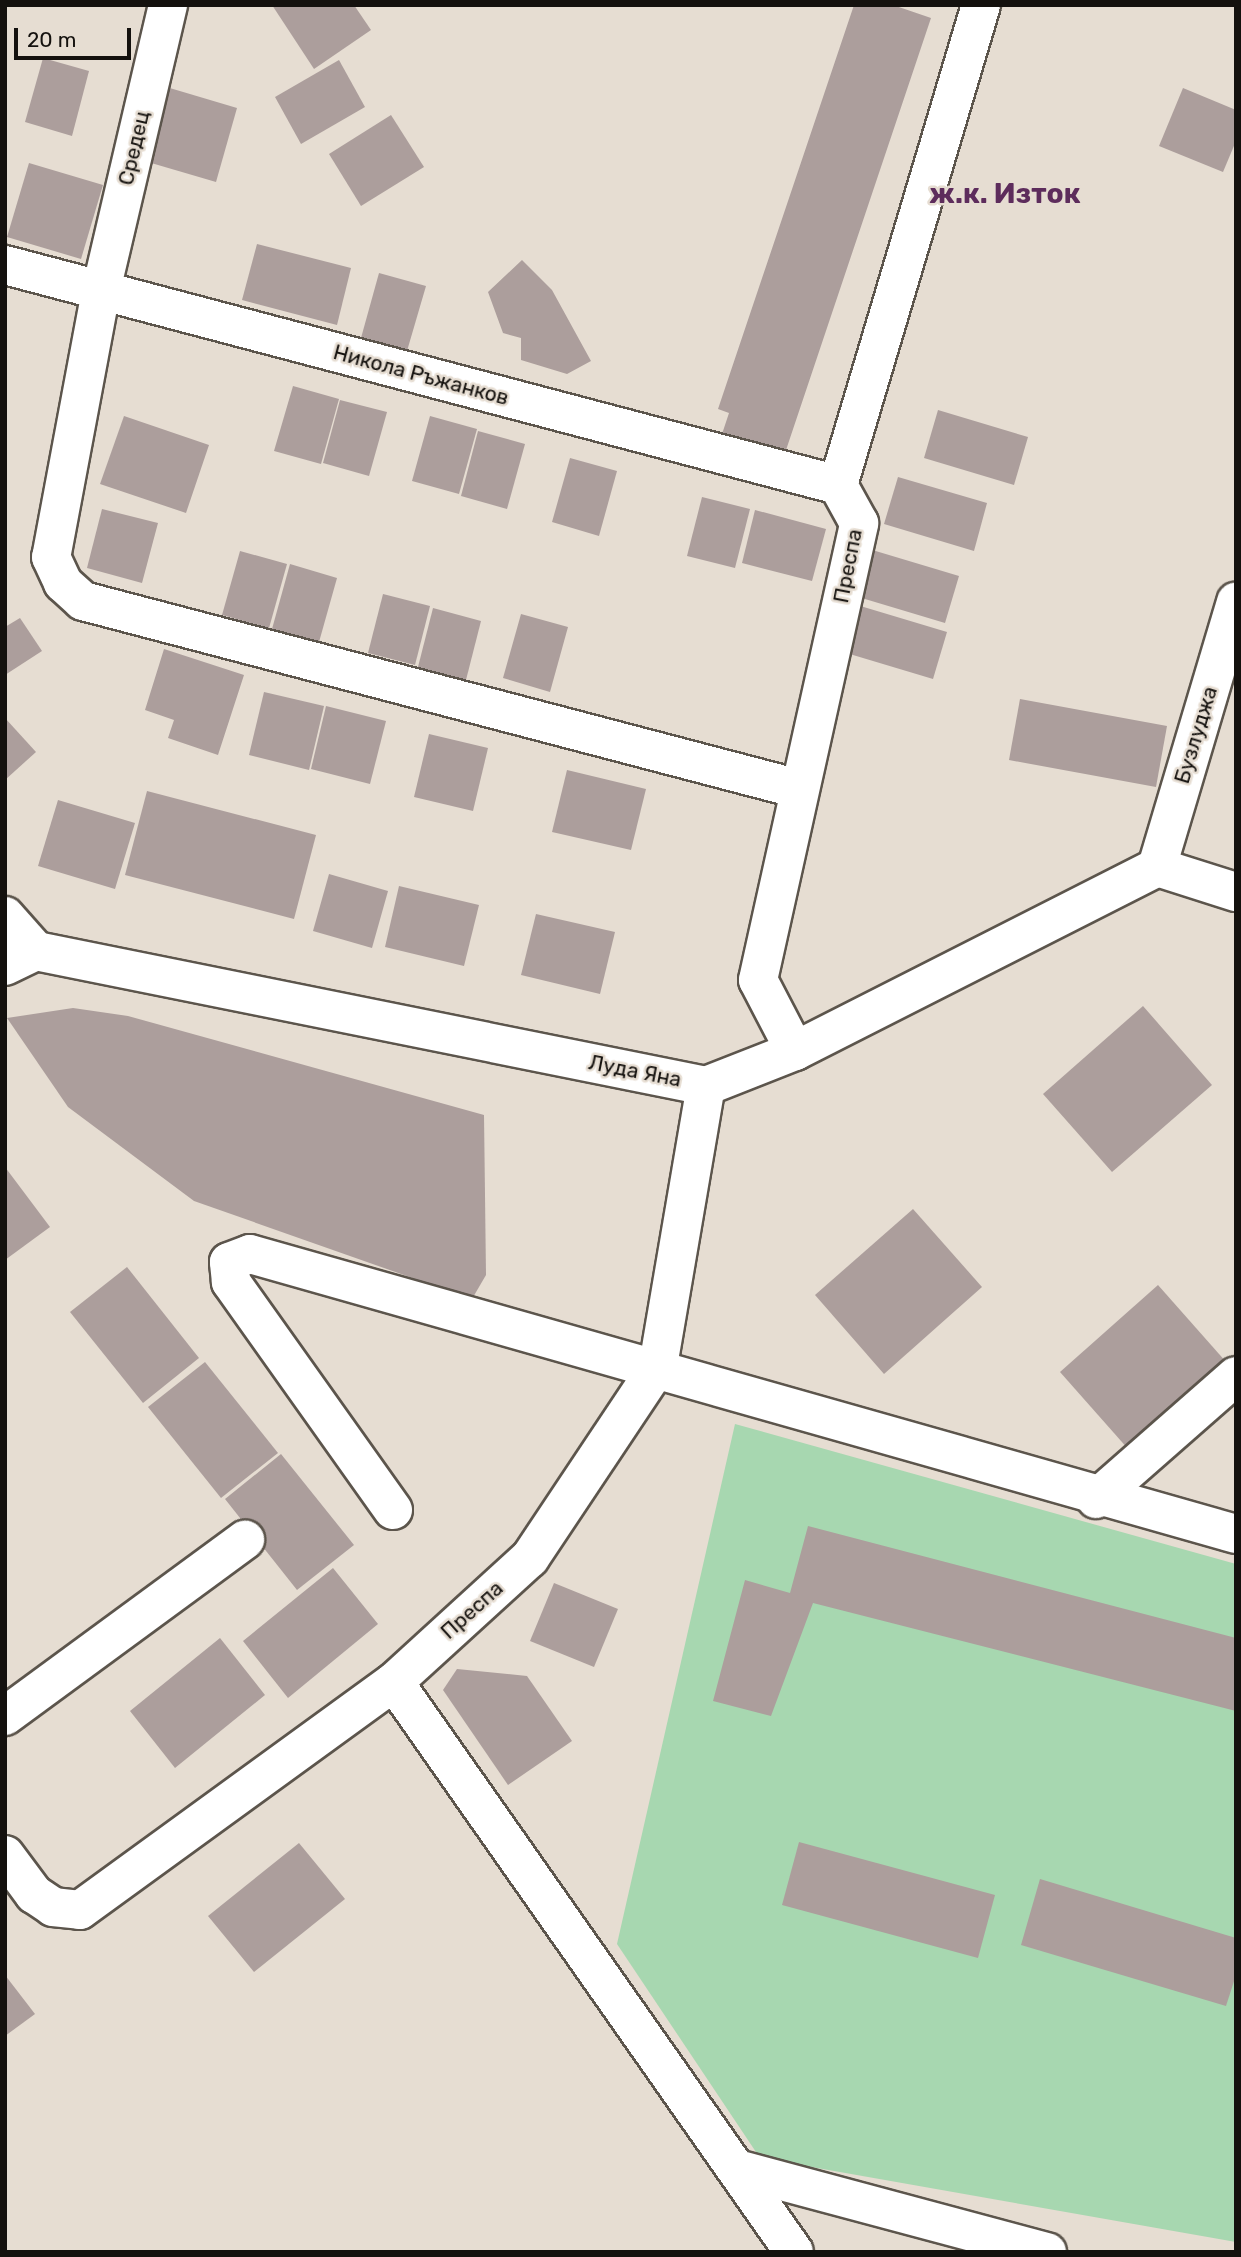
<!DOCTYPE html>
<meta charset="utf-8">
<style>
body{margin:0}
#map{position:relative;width:1241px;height:2257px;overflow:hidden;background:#e6ddd2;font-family:Rubik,sans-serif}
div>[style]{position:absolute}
.green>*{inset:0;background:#a7d7b0}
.building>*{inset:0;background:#ac9e9c}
.roads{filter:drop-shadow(2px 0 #5c554c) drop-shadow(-2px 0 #5c554c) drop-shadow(0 2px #5c554c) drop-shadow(0 -2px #5c554c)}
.minor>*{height:38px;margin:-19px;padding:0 19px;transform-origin:19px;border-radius:19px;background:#fff}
span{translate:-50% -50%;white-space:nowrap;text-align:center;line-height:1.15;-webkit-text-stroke:5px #e6ddd2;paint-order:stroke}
.street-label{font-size:21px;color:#14110e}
.district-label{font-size:28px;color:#5d2c5c;font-weight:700}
.frame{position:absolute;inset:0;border:7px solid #14110e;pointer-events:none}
.scale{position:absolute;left:14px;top:28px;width:117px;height:32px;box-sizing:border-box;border:4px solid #14110e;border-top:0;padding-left:9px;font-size:21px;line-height:24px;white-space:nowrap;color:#14110e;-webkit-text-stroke:5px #e6ddd2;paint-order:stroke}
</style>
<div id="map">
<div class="green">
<div style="clip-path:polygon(735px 1424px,1236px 1564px,1236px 2242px,760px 2158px,617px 1944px)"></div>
</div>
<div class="building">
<div style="clip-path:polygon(272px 5px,354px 5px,371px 30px,314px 69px)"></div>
<div style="clip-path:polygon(854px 5px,893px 5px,931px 18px,783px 459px,721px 437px,729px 413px,718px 409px)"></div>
<div style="clip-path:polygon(43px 58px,89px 71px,72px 136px,25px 122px)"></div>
<div style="clip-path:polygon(339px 60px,365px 107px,301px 144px,275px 97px)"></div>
<div style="clip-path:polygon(163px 86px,237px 108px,216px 182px,141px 160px)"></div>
<div style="clip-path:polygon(1183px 88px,1236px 110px,1236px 141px,1223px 172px,1159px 146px)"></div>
<div style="clip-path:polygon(391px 115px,424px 167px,361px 206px,329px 154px)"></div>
<div style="clip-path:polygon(29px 163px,103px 185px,81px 259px,7px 237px)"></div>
<div style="clip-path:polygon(257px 244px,351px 268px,337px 325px,242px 300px)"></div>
<div style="clip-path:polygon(522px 260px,552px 290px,591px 361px,567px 374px,521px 360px,521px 338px,503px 333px,488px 292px)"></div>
<div style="clip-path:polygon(379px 273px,426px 286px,407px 351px,361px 338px)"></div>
<div style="clip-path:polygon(293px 386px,339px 399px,321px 464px,274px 451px)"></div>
<div style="clip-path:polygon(340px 400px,387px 412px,369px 476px,323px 463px)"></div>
<div style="clip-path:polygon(938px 410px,1028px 437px,1014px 485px,924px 458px)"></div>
<div style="clip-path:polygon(124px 416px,209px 445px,186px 513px,100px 484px)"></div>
<div style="clip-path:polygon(430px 416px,477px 429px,459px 494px,412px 481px)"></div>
<div style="clip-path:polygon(478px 431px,525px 444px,507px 509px,461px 496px)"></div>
<div style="clip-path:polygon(570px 458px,617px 471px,599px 536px,552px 522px)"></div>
<div style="clip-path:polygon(898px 477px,987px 503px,974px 551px,884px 524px)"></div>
<div style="clip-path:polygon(702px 497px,750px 509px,735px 568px,687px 556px)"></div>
<div style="clip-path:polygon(102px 509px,158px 523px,142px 583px,87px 568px)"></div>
<div style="clip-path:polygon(755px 510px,826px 529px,812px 581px,742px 563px)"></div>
<div style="clip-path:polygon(869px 549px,959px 576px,945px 623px,855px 596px)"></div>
<div style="clip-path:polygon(240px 551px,287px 564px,269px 628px,222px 615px)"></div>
<div style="clip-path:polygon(290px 564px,337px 578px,319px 642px,272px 629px)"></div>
<div style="clip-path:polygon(383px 594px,430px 606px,415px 665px,368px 653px)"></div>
<div style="clip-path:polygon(857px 605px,947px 632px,933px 679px,843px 652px)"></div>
<div style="clip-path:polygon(433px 608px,481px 621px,466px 680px,418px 667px)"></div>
<div style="clip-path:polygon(521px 614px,568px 627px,550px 692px,503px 678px)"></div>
<div style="clip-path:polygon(20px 618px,42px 651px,5px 675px,5px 627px)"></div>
<div style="clip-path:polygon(164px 649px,244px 675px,218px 755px,168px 738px,174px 720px,145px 710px)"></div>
<div style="clip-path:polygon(264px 692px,324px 706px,309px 770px,249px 755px)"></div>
<div style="clip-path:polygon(1020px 699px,1167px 726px,1156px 787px,1009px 760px)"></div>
<div style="clip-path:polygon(326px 706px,386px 721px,370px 784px,311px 769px)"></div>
<div style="clip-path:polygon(5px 718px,36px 752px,5px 780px)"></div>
<div style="clip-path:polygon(429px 734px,488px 748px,473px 811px,414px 797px)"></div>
<div style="clip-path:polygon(567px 770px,646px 789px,631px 850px,552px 832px)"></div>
<div style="clip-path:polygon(147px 791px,316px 835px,294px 919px,125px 875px)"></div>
<div style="clip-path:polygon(58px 800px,135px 823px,115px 889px,38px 866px)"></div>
<div style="clip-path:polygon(329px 874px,388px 891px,372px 948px,313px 931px)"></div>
<div style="clip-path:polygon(399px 886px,479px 905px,464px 966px,385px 947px)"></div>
<div style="clip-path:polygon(536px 914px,615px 932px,600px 994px,521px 975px)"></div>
<div style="clip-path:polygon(1143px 1006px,1212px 1085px,1112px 1172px,1043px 1094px)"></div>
<div style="clip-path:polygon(73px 1008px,128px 1016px,484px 1115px,486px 1275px,472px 1299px,194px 1201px,68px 1107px,7px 1018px)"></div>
<div style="clip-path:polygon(5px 1167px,50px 1227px,5px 1260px)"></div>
<div style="clip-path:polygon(913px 1209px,982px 1287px,884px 1374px,815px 1295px)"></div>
<div style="clip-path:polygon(127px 1267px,199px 1358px,143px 1403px,70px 1312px)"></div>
<div style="clip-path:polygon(1158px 1285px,1227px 1363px,1129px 1450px,1060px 1372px)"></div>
<div style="clip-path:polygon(205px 1362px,278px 1453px,221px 1498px,148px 1407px)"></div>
<div style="clip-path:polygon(281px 1454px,354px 1545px,297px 1590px,225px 1499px)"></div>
<div style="clip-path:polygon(808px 1526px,1236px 1638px,1236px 1711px,813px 1603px,771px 1716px,713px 1701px,745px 1580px,790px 1593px)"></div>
<div style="clip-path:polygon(333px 1568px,378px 1624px,288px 1698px,243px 1641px)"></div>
<div style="clip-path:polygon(554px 1583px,618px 1609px,594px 1667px,530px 1641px)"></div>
<div style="clip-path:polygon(220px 1638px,265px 1695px,175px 1768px,130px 1711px)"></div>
<div style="clip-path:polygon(457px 1669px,527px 1676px,572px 1741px,508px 1785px,443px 1690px)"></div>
<div style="clip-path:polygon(799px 1842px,995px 1895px,978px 1958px,782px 1905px)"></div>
<div style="clip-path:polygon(299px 1843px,345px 1899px,254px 1972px,208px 1916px)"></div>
<div style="clip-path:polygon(1040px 1879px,1236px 1938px,1236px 1975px,1226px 2006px,1021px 1945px)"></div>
<div style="clip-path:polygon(5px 1975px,35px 2014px,5px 2036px)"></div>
</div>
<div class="roads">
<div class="minor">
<div style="left:168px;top:5px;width:294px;rotate:103.2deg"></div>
<div style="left:101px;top:291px;width:271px;rotate:100.6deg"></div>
<div style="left:51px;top:557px;width:29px;rotate:65deg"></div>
<div style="left:63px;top:583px;width:27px;rotate:42deg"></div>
<div style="left:83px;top:601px;width:740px;rotate:14.71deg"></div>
<div style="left:5px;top:265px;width:862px;rotate:14.79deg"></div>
<div style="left:1157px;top:867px;width:277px;rotate:-73.4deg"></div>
<div style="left:5px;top:916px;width:47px;rotate:48.5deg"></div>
<div style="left:36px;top:951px;width:683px;rotate:11.39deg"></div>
<div style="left:706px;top:1086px;width:96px;rotate:-21.5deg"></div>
<div style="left:795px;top:1051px;width:406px;rotate:-26.9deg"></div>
<div style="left:1157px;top:867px;width:83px;rotate:17.6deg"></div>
<div style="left:5px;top:966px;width:34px;rotate:-26deg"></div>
<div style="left:795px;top:1051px;width:80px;rotate:-117.5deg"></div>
<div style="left:758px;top:980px;width:468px;rotate:-77.5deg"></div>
<div style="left:859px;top:523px;width:43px;rotate:-118.9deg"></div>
<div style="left:838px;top:485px;width:501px;rotate:-73.41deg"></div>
<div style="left:1096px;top:1499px;width:186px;rotate:-41.3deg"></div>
<div style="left:393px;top:1510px;width:280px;rotate:-125.4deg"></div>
<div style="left:231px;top:1282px;width:20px;rotate:-96deg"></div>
<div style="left:229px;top:1262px;width:22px;rotate:-21deg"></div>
<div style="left:250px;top:1254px;width:1025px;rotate:15.85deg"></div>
<div style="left:394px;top:1682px;width:696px;rotate:54.94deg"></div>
<div style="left:5px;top:1716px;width:298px;rotate:-36.3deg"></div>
<div style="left:5px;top:1855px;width:49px;rotate:53.4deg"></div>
<div style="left:34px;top:1894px;width:23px;rotate:34deg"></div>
<div style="left:53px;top:1907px;width:27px;rotate:6deg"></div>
<div style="left:80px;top:1910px;width:388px;rotate:-36deg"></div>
<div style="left:394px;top:1682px;width:184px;rotate:-42.4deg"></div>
<div style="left:530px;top:1558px;width:231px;rotate:-56.3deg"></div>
<div style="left:658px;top:1366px;width:284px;rotate:-80.3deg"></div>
<div style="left:737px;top:2169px;width:321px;rotate:15deg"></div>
</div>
</div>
<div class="street-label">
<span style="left:134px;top:148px;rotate:-77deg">Средец</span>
<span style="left:421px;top:375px;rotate:15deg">Никола Ръжанков</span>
<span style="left:848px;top:566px;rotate:-79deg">Преспа</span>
<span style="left:1196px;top:735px;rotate:-73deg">Бузлуджа</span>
<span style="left:635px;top:1071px;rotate:11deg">Луда Яна</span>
<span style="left:472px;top:1610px;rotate:-42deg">Преспа</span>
</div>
<div class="district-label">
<span style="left:1005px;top:194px">ж.к. Изток</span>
</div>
<div class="frame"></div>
<div class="scale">20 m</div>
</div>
